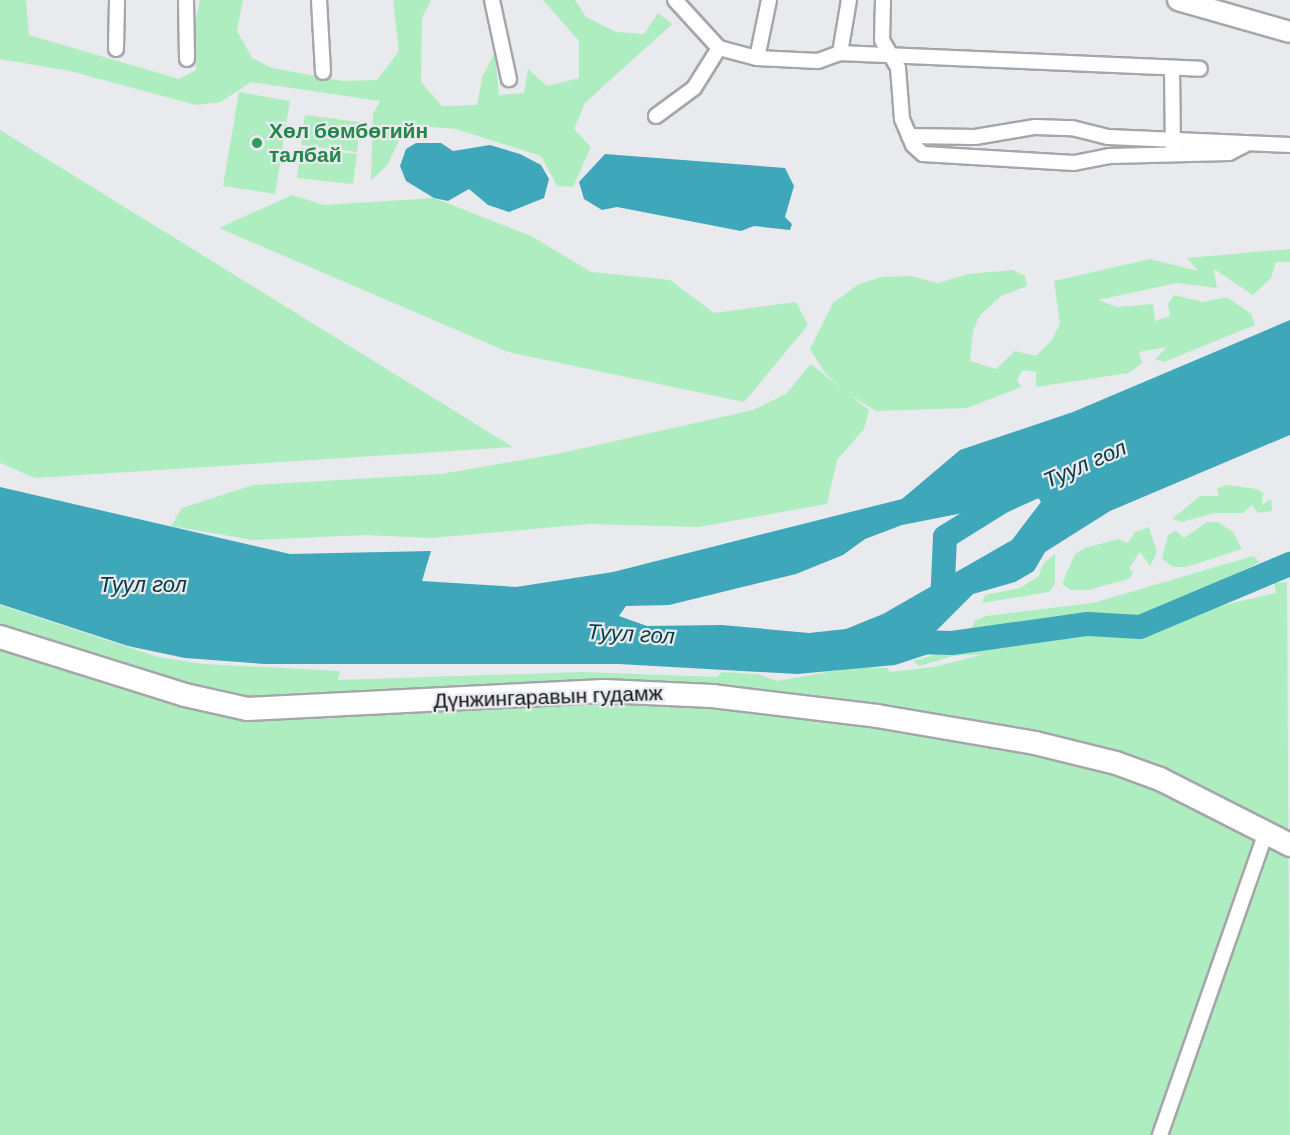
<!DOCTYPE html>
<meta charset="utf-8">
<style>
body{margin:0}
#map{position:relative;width:1290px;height:1135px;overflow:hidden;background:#e9eaee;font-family:"DM Sans",sans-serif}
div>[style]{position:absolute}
.green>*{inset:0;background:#aeedc0}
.water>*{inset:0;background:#3ea7ba}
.river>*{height:24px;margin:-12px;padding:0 12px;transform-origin:12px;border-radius:12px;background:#3ea7ba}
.roads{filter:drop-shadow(2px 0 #a5a6aa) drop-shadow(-2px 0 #a5a6aa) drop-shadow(0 2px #a5a6aa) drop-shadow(0 -2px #a5a6aa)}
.street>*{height:14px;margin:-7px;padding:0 7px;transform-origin:7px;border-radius:7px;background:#fff}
.secondary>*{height:20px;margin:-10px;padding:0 10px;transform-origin:10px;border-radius:10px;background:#fff}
.primary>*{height:22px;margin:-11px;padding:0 11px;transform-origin:11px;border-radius:11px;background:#fff}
.dots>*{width:16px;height:16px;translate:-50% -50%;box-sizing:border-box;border:3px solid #e9eaee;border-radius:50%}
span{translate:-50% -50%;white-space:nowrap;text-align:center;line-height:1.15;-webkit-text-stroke:4.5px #e9eaee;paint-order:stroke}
.leisure-label{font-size:21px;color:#27864d;font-weight:700}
.left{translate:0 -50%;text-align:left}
.street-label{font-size:21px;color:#131315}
.water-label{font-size:22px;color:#083a42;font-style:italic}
</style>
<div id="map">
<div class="green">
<div style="clip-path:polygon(0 0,26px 0,29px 35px,179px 79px,196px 70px,194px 30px,200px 0,243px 0,237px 31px,252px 58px,272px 68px,342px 81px,377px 80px,399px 51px,393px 0,431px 0,422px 18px,421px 82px,442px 106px,477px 105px,482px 78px,495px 52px,499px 95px,524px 93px,528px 69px,547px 86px,579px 78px,579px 41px,543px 0,575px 0,586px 17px,616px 32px,644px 34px,658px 13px,672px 24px,585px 103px,574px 129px,591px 147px,573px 187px,557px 186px,541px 156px,456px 129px,406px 125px,388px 164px,371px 181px,373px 114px,380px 101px,251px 82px,221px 102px,196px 105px,70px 71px,0 59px)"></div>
<div style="clip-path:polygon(239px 92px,290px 101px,275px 194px,223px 186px)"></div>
<div style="clip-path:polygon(305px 115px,360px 122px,357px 152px,301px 145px)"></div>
<div style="clip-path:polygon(0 130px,513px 447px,35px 478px,0 463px)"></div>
<div style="clip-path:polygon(300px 148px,357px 154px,353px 184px,297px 178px)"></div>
<div style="clip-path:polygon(292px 195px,324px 205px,434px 198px,531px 236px,591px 272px,670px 280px,714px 313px,796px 302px,808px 325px,744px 402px,508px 352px,219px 228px)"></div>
<div style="clip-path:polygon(1290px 249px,1290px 262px,1276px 262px,1271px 278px,1253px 295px,1214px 269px,1217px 288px,1177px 283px,1098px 300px,1117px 307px,1153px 304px,1155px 321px,1170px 316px,1168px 304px,1174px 295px,1203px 302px,1227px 297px,1251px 314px,1255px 325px,1164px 362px,1155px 359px,1167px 347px,1139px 352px,1142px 363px,1129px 373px,1036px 387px,1036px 372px,1023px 370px,1017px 379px,1021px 387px,967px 408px,876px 411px,850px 395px,869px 410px,864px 429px,837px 460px,827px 504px,698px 527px,589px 524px,431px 538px,365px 535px,253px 540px,171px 526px,182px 508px,253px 485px,441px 474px,557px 454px,753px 410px,786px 394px,811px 364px,841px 388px,825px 373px,810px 349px,833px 303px,859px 284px,882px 277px,911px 276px,938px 283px,968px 274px,1013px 270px,1025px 276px,1027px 286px,1001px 296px,980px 315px,973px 331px,970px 361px,996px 369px,1015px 351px,1036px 356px,1051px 341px,1060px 324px,1054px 281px,1150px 259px,1198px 271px,1187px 258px)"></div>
<div style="clip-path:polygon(1228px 485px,1257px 489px,1263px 493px,1262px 505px,1271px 499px,1272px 511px,1258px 513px,1252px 505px,1243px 513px,1214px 513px,1182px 522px,1172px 519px,1200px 496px,1219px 496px,1217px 488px)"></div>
<div style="clip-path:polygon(1207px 522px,1218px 522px,1233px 532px,1242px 549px,1186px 567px,1173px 567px,1162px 559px,1168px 535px,1176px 531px,1184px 538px)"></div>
<div style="clip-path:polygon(1149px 527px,1157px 552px,1150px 566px,1140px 552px,1129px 568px,1133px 573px,1129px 579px,1088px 590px,1071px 590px,1062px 584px,1075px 554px,1085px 548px,1118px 539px,1128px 543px,1135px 532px)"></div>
<div style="clip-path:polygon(1055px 554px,1055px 583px,1049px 592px,982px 603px,985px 595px,1020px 588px,1039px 576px,1043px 564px)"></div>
<div style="clip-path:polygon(1253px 556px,1260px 562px,1139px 622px,1069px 616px,1027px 625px,972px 629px,974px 621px,986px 616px,1093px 603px)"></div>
<div style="clip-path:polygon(1287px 582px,1290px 1135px,0 1135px,0 605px,158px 657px,203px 664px,340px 671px,338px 680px,582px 672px,717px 677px,722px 672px,757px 674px,778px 681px,855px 667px,888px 668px,889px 672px,934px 667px,984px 654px,953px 656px,919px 666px,913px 661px,965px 646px,1086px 631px,1134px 633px,1188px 613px,1276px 593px,1274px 583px)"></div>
</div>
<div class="water">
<div style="clip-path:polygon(416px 143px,441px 143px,453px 151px,490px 145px,520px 154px,541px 165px,549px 179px,544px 198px,509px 212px,488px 205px,469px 189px,448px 201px,434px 198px,406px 181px,400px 166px,406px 149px)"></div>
<div style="clip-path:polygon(605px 154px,785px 168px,794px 186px,785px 217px,792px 224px,790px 230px,754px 226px,741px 231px,617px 207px,602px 210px,584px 199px,579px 182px)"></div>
<div style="clip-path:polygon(evenodd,1290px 320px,1290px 435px,1110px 511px,1045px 552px,1034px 571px,1015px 582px,973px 594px,929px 638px,941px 639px,947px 648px,895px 665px,797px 674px,619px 664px,265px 664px,185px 658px,128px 646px,0 604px,0 487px,290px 554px,431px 551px,422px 581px,516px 587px,613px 572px,902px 499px,960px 450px,1073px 412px,1290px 320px,1029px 484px,1041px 502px,1012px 540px,883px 614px,846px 629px,809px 633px,722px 625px,647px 626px,619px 616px,626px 606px,669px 605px,796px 574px,843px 555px,865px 539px,902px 525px,968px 512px,1029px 484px)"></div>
</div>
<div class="river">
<div style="left:934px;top:608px;width:9px;rotate:-27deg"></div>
<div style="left:942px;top:604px;width:67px;rotate:-87.4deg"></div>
<div style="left:945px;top:537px;width:68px;rotate:-31.8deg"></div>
<div style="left:1003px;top:501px;width:64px;rotate:-24.1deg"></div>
<div style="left:912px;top:642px;width:40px;rotate:1.4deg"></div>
<div style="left:952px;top:643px;width:137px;rotate:-8deg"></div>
<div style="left:1088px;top:624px;width:52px;rotate:3.3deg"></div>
<div style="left:1140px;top:627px;width:163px;rotate:-22.8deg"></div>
</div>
<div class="roads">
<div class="street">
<div style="left:186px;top:0;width:59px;rotate:89deg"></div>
<div style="left:319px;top:0;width:72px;rotate:86.8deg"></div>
<div style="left:492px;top:0;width:81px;rotate:77.9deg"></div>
<div style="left:675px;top:0;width:65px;rotate:47.5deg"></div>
<div style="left:719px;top:48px;width:39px;rotate:15deg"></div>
<div style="left:757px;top:58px;width:61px;rotate:2.8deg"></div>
<div style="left:818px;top:61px;width:23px;rotate:-20deg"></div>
<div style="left:840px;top:53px;width:360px;rotate:2.5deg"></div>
<div style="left:883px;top:0;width:40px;rotate:91.4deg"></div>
<div style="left:882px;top:40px;width:32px;rotate:60deg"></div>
<div style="left:898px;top:68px;width:51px;rotate:85.5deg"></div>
<div style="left:902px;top:119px;width:28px;rotate:67deg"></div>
<div style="left:913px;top:145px;width:13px;rotate:42deg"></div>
<div style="left:923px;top:154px;width:151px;rotate:3.4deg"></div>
<div style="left:1074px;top:163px;width:37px;rotate:-11deg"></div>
<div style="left:1110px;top:156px;width:119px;rotate:-1.4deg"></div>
<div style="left:1229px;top:153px;width:18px;rotate:-27deg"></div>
<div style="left:116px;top:49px;width:49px;rotate:-88.8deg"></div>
<div style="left:840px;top:53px;width:54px;rotate:-80.4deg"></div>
<div style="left:757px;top:58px;width:59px;rotate:-78.3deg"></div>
<div style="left:1172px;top:68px;width:79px;rotate:89.3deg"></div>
<div style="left:656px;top:116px;width:47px;rotate:-36.4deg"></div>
<div style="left:694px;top:88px;width:47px;rotate:-58deg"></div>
<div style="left:909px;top:136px;width:66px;rotate:0.9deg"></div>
<div style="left:975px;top:137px;width:61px;rotate:-9.5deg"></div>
<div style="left:1035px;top:127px;width:37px;rotate:2deg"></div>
<div style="left:1072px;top:128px;width:37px;rotate:14deg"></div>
<div style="left:1108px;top:137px;width:182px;rotate:2.5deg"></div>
<div style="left:1160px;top:1135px;width:321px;rotate:-70.7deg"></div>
</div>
<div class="secondary">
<div style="left:1178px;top:0;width:116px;rotate:15.9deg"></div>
</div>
<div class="primary">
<div style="left:0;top:637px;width:194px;rotate:17.4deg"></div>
<div style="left:185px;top:695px;width:64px;rotate:12.7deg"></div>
<div style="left:247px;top:709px;width:357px;rotate:-2.9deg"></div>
<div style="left:604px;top:691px;width:108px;rotate:2.7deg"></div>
<div style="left:712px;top:696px;width:166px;rotate:6.9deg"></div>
<div style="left:877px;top:716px;width:160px;rotate:9.7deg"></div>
<div style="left:1035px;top:743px;width:83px;rotate:13.9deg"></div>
<div style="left:1116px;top:763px;width:47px;rotate:20deg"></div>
<div style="left:1160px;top:779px;width:146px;rotate:26.9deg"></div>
</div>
</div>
<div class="dots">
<div style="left:257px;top:143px;background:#2e9e5b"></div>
</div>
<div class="leisure-label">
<span class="left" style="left:269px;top:143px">Хөл бөмбөгийн<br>талбай</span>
</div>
<div class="street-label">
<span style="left:548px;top:697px;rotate:-2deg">Дүнжингаравын гудамж</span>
</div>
<div class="water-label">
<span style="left:1085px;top:464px;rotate:-24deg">Туул гол</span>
<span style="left:143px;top:585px">Туул гол</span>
<span style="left:631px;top:634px;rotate:3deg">Туул гол</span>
</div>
</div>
